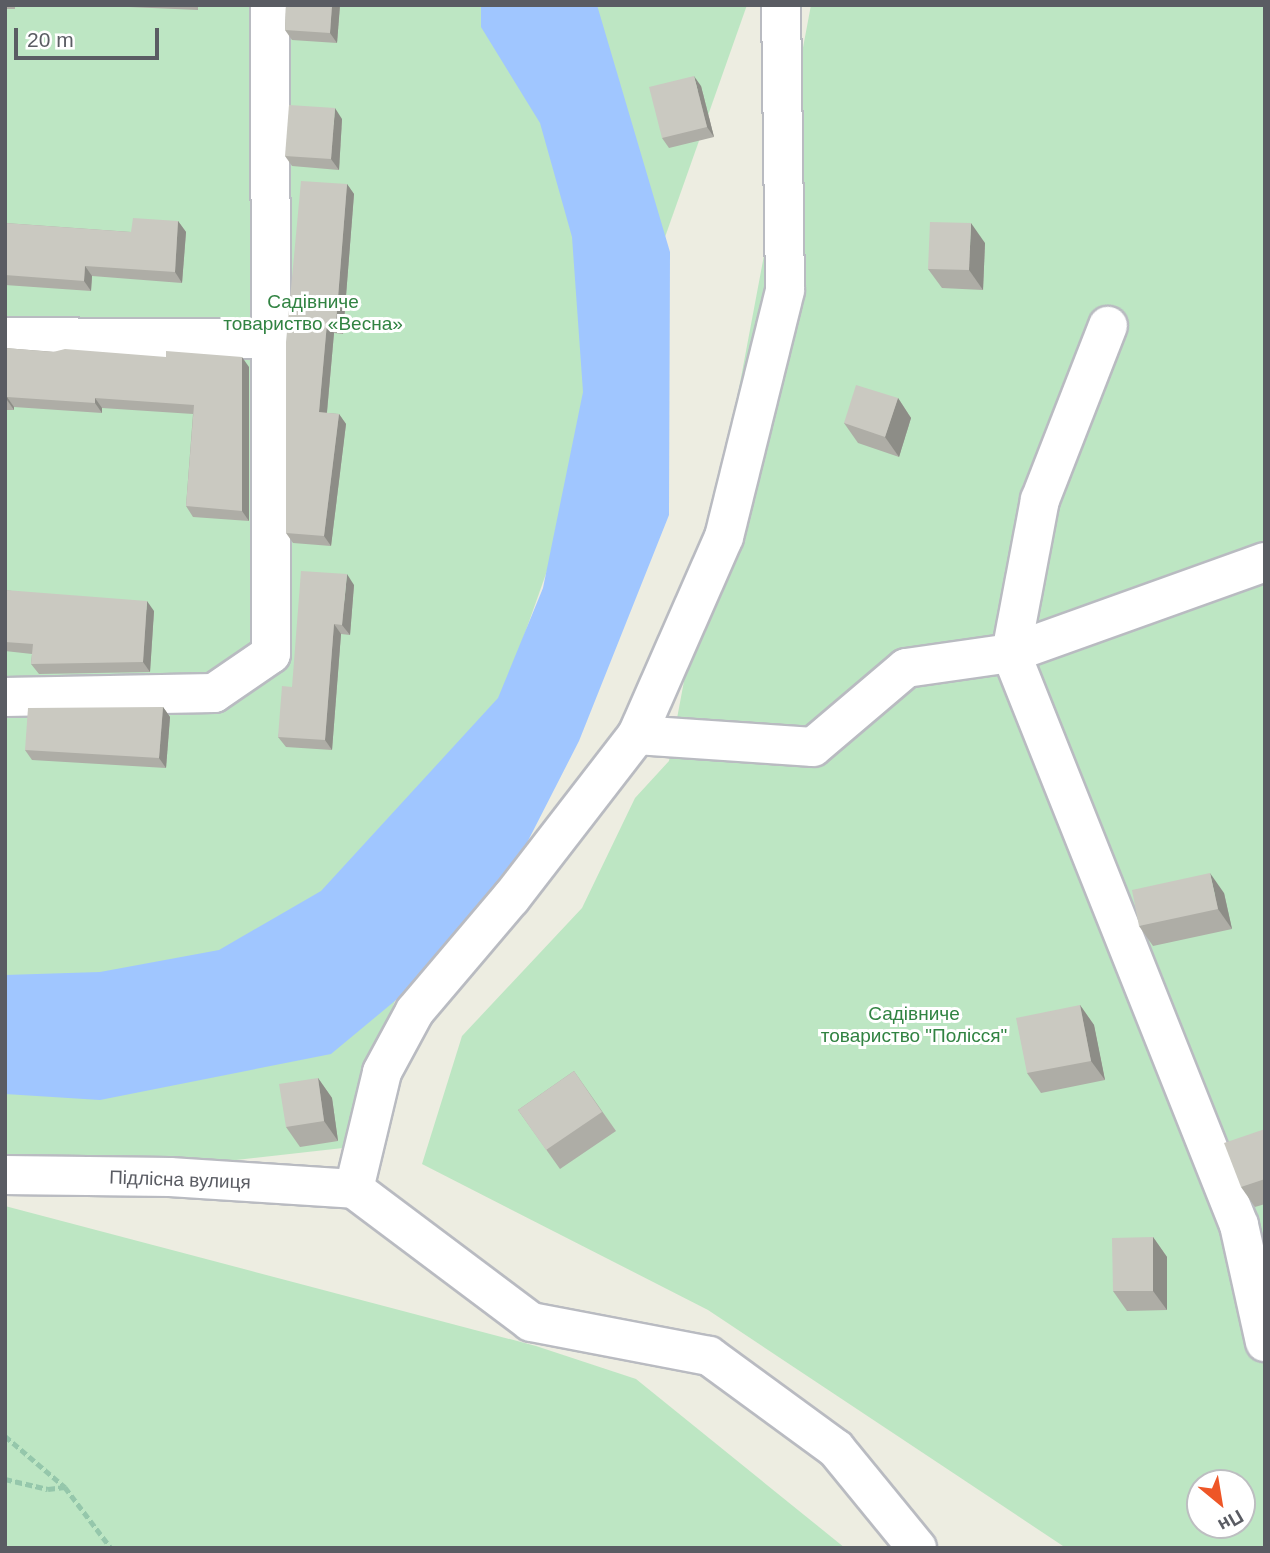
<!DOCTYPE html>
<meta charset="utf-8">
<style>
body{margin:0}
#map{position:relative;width:1270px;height:1553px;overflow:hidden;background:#edede1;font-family:Arial,sans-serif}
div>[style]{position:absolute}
.green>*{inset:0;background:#bde6c3}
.water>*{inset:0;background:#a0c6ff}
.path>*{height:4.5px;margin-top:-2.25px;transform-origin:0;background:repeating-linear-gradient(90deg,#95c7ab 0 7px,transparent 0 10.5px)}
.roads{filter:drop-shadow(2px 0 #b9bbc1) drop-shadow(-2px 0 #b9bbc1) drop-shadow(0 2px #b9bbc1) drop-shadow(0 -2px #b9bbc1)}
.minor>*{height:38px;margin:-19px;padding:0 19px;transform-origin:19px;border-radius:19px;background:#fff}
.wall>*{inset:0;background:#aeada6}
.shaded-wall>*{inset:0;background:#8d8d87}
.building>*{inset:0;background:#cac9c1}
span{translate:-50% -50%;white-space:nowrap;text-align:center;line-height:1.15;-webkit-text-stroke:6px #fff;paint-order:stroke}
.park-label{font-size:19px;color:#318342}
.street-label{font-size:19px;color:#5a5c63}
.frame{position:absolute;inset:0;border:7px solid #5a5c63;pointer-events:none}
.north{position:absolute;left:1186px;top:1469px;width:70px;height:70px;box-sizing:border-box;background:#fff;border:2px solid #bdbec1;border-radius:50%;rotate:150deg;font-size:19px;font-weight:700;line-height:28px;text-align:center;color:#5a5c63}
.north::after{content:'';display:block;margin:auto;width:24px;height:32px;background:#ee5627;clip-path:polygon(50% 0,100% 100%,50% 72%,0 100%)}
.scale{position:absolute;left:14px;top:28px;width:145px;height:32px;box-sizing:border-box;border:4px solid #5a5c63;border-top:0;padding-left:9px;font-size:21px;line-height:24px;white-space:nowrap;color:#5a5c63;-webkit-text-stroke:5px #fff;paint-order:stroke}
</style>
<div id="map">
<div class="green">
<div style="clip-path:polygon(5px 5px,747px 5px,343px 1148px,5px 1186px)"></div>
<div style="clip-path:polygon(evenodd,811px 5px,1265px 5px,1265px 1548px,1066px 1548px,708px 1310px,422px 1164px,462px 1036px,582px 908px,635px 798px,669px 761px,811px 5px,1200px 1483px,1242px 1483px,1242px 1525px,1200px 1525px,1200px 1483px)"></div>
<div style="clip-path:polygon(5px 1206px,536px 1346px,636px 1379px,845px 1548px,5px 1548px)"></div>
</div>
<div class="water">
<div style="clip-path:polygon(481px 5px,597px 5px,670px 252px,669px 515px,579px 741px,484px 927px,331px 1054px,100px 1100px,5px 1094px,5px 975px,100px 972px,219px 950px,321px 891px,498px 698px,543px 588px,583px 392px,572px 237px,540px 123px,481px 27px)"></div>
</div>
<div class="path">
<div style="left:5px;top:1436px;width:79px;rotate:40.4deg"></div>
<div style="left:5px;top:1479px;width:44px;rotate:13.1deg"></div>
<div style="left:48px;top:1489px;width:17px;rotate:-7deg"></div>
<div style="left:65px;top:1487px;width:76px;rotate:53deg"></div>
</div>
<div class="roads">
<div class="minor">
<div style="left:5px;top:337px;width:266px;rotate:0.4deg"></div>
<div style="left:271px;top:339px;width:334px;rotate:-90.2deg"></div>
<div style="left:1265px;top:562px;width:270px;rotate:160.3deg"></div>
<div style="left:1011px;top:653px;width:616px;rotate:68.27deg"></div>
<div style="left:1239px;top:1225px;width:120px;rotate:77.5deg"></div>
<div style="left:5px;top:697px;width:209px;rotate:-1.1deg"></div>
<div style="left:214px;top:693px;width:69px;rotate:-34.4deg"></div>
<div style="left:271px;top:654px;width:315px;rotate:-90deg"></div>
<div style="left:637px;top:735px;width:176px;rotate:3.9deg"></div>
<div style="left:813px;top:747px;width:122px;rotate:-40.3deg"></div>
<div style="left:906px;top:668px;width:106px;rotate:-8.1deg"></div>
<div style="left:1011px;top:653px;width:156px;rotate:-79.3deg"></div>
<div style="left:1040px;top:500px;width:187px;rotate:-68.7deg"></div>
<div style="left:5px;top:1175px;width:165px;rotate:0.7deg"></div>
<div style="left:170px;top:1177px;width:184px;rotate:3.7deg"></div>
<div style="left:354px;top:1189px;width:120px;rotate:-76.5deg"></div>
<div style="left:382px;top:1072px;width:69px;rotate:-61.6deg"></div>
<div style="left:415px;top:1011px;width:148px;rotate:-49.7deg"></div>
<div style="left:511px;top:898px;width:206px;rotate:-52.3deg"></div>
<div style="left:637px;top:735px;width:216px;rotate:-66.3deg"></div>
<div style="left:724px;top:537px;width:254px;rotate:-76.1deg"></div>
<div style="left:785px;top:290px;width:285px;rotate:-90.8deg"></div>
<div style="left:354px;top:1189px;width:221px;rotate:36.9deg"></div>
<div style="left:531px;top:1322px;width:181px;rotate:10.8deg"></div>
<div style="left:709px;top:1356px;width:157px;rotate:36.2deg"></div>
<div style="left:836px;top:1449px;width:128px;rotate:50.7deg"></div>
</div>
</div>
<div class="wall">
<div style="clip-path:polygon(5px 5px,15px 5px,15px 9px,5px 9px)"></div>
<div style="clip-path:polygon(83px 5px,198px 5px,198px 10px)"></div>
<div style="clip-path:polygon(286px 5px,340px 5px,337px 43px,292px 40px,285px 30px)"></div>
<div style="clip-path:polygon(701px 86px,714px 137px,669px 148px,662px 138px)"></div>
<div style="clip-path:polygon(342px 119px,339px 170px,292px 166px,285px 156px)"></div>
<div style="clip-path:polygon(347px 184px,354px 194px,343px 334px,334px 333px,327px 413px,339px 414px,346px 424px,331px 546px,293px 543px,286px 533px)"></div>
<div style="clip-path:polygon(178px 221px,186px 232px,182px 283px,92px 276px,91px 291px,5px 285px,5px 223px,131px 232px)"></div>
<div style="clip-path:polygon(985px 243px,983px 290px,942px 288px,928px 269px)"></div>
<div style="clip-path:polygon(5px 348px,249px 367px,249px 521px,193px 517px,186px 506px,193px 414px,102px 408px,102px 413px,14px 407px,14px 410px,5px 410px)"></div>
<div style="clip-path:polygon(898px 398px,911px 418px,899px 457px,858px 443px,844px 423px)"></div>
<div style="clip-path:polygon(354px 585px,350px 635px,341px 634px,332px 750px,286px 747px,278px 737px,292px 687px)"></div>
<div style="clip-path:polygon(5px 590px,154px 611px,150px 672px,39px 674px,31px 664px,32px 654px,5px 651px)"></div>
<div style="clip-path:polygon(163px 707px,170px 717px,166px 768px,32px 760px,25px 750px)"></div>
<div style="clip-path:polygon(1224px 893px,1232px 929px,1153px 946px,1139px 926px)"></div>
<div style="clip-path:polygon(1080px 1005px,1094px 1025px,1105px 1080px,1041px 1093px,1027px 1073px)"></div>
<div style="clip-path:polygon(574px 1071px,616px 1131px,560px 1169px,518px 1110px)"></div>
<div style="clip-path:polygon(318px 1078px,332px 1098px,338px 1141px,300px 1147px,286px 1127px)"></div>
<div style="clip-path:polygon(1265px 1129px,1265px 1204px,1255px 1207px,1241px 1187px)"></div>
<div style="clip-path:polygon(1153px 1237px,1167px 1257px,1167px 1310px,1127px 1311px,1113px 1291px)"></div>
</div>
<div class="shaded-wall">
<div style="clip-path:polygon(332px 5px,340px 5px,337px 43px,330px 33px)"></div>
<div style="clip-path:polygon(694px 76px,701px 86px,714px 137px,707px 127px)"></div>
<div style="clip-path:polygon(335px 108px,342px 119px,339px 170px,331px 159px)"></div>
<div style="clip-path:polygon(347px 184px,354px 194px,343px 334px,336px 323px)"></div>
<div style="clip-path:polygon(178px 221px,186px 232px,182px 283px,175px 272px)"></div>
<div style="clip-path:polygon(971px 223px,985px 243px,983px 290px,969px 270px)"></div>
<div style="clip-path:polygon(85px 266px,92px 276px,91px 291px,84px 281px)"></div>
<div style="clip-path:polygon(327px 323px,334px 333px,326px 422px,319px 412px)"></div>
<div style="clip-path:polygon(242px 357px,249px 367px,249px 521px,242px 511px)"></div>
<div style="clip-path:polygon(7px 397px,14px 407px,14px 410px,7px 400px)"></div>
<div style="clip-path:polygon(95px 398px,102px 408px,102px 413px,95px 403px)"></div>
<div style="clip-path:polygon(898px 398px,911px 418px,899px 457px,885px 437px)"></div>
<div style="clip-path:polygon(339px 414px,346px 424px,331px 546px,324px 536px)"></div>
<div style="clip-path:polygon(347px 574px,354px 585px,350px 635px,342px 625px)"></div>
<div style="clip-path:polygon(147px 601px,154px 611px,150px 672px,143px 662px)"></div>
<div style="clip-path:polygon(334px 624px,341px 634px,332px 750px,325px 740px)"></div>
<div style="clip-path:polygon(163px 707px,170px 717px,166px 768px,159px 758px)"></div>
<div style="clip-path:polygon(1210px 873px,1224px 893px,1232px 929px,1218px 909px)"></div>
<div style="clip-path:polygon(1080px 1005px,1094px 1025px,1105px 1080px,1091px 1061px)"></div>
<div style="clip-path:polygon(318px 1078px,332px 1098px,338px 1141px,324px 1121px)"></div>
<div style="clip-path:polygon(1153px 1237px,1167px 1257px,1167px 1310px,1153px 1291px)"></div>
</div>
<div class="building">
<div style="clip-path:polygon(286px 5px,332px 5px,330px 33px,285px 30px)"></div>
<div style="clip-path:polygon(694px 76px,707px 127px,662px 138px,649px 87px)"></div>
<div style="clip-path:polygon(289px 105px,335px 108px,331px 159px,285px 156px)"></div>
<div style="clip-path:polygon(301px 181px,347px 184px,336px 323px,327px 323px,319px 412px,339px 414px,324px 536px,286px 533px,286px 342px)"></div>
<div style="clip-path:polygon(133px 218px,178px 221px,175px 272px,85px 266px,84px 281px,5px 275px,5px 223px,131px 232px)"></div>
<div style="clip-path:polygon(930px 222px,971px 223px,969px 270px,928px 269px)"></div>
<div style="clip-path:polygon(5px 348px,53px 352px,65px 349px,166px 357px,166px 351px,242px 357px,242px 511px,186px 506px,194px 405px,95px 398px,95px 403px,7px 397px,7px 400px,5px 400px)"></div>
<div style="clip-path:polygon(856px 385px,898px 398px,885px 437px,844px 423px)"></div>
<div style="clip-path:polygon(301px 571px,347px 574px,342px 625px,334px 624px,325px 740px,278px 737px,282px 686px,292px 687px)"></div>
<div style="clip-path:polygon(5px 590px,147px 601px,143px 662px,31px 664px,33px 644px,5px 642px)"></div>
<div style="clip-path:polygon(163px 707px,159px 758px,25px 750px,28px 708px)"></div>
<div style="clip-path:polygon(1210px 873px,1218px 909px,1139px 926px,1132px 890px)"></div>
<div style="clip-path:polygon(1080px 1005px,1091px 1061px,1027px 1073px,1016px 1018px)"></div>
<div style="clip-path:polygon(574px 1071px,602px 1112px,546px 1150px,518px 1110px)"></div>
<div style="clip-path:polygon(318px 1078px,324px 1121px,286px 1127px,279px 1084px)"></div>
<div style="clip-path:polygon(1265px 1129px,1265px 1179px,1241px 1187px,1224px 1143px)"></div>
<div style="clip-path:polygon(1153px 1237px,1153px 1291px,1113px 1291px,1112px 1238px)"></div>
</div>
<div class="park-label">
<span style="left:313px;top:313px">Садівниче<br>товариство «Весна»</span>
<span style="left:914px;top:1025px">Садівниче<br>товариство "Полісся"</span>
</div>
<div class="street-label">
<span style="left:180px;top:1180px;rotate:2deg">Підлісна вулиця</span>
</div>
<div class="frame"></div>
<div class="north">Пн</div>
<div class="scale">20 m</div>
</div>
